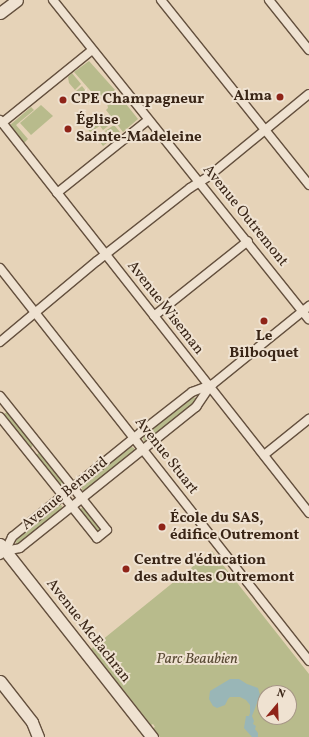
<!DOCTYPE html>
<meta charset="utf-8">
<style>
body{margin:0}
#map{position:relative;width:309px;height:737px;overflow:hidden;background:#e6d3b8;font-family:Vollkorn,serif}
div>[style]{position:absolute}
.green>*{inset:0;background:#b8bb8c}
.water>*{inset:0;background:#99b6b7}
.roads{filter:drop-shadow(1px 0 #64503e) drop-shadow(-1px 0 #64503e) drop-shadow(0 1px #64503e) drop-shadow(0 -1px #64503e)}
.street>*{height:8px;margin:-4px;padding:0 4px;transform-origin:4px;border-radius:4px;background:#efe2d1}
.secondary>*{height:11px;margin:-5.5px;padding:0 5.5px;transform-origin:5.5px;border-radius:5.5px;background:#efe2d1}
.dots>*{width:11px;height:11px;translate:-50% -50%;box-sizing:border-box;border:2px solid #efe2d1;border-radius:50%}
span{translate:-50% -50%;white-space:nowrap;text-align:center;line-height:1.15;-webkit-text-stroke:4px #efe2d1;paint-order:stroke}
.poi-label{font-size:15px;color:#392516;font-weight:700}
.right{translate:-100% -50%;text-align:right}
.left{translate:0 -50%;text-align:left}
.street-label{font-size:15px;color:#392516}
.park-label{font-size:15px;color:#594a34;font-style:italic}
.north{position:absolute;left:257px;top:685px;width:40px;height:40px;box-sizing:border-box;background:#efe2d1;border:1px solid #a69686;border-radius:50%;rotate:19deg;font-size:11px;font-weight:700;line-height:16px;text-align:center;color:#392516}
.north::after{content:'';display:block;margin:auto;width:14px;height:18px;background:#8f2418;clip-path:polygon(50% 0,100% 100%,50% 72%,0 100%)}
</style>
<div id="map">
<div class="green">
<div style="clip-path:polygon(89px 61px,115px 90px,103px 98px,101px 96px,96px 97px,74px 72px)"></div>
<div style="clip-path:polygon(72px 73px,81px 84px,75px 90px,69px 83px,68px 77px)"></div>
<div style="clip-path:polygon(82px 86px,92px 99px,87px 103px,82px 101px,76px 91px)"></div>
<div style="clip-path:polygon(118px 94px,138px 119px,123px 132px,106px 110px,108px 108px,107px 103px)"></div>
<div style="clip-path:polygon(41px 105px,53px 116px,31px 135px,20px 123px)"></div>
<div style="clip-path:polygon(31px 107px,34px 110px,16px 125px,28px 139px,24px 143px,10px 125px)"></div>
<div style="clip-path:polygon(103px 113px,112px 123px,103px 130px,100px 126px,90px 132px,87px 128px,93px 123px,98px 123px,98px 117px)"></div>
<div style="clip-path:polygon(114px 125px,120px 132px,103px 146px,100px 142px,107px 135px,105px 131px)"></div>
<div style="clip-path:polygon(192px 397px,197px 398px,194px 404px,147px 442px,143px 440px,144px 434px)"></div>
<div style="clip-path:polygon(9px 412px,33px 443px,32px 447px,28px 448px,3px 416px,5px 413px)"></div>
<div style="clip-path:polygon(129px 446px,134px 448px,135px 452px,86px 491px,82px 490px,82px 485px)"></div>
<div style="clip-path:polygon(40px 452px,65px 483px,63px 488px,61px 489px,35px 456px)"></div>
<div style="clip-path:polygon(58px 504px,62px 506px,62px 511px,20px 543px,16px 543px,17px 538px,25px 530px)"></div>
<div style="clip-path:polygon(83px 507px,101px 528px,101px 531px,98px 533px,78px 511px)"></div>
<div style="clip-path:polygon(evenodd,212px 551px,309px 674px,309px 737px,160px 737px,153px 728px,155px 727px,153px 724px,151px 725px,91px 649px,212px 551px,265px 693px,289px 693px,289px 717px,265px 717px,265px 693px)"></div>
</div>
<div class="water">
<div style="clip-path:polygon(230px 679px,239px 679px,247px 684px,258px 688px,260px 695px,252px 716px,254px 721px,253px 724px,256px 726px,255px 729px,258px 733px,258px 737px,252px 737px,244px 728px,246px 716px,249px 716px,250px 713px,250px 705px,246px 700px,240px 697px,230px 697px,228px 699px,225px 705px,217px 708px,213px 706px,209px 699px,210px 691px)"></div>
</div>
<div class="roads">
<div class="street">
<div style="left:53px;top:0;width:409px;rotate:51.3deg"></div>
<div style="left:161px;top:0;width:237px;rotate:51.3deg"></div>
<div style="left:269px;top:0;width:64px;rotate:51.3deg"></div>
<div style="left:0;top:120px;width:500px;rotate:51.8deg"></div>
<div style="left:2px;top:123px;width:116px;rotate:-39deg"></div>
<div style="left:57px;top:193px;width:117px;rotate:-38.7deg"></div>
<div style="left:0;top:268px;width:500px;rotate:51.8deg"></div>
<div style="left:154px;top:316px;width:120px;rotate:-38.6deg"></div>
<div style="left:0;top:342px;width:126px;rotate:-39.9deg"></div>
<div style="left:97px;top:261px;width:118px;rotate:-38.1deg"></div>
<div style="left:190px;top:188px;width:22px;rotate:-32deg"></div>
<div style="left:209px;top:176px;width:129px;rotate:-39.4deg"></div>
<div style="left:0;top:396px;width:171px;rotate:51.4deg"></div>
<div style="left:107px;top:530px;width:13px;rotate:141deg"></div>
<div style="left:97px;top:538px;width:155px;rotate:-128.7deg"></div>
<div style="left:264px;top:455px;width:58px;rotate:-38.7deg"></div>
<div style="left:5px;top:551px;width:16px;rotate:-63deg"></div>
<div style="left:12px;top:537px;width:166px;rotate:-39.1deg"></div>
<div style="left:141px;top:432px;width:65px;rotate:-38.1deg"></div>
<div style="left:192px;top:392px;width:22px;rotate:-21deg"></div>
<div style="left:213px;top:384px;width:124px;rotate:-39.1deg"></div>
<div style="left:0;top:555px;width:6px;rotate:-39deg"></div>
<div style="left:5px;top:551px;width:15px;rotate:-11deg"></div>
<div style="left:20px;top:548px;width:226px;rotate:-38.7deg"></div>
<div style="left:196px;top:407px;width:25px;rotate:-56deg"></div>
</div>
<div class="secondary">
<div style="left:0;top:13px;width:21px;rotate:-37deg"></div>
<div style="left:0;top:544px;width:246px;rotate:51.8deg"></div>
<div style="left:0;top:681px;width:52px;rotate:52deg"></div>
<div style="left:32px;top:722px;width:16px;rotate:68deg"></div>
</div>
</div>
<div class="dots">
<div style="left:280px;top:97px;background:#8f2418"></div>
<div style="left:63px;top:100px;background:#8f2418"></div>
<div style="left:68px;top:129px;background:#8f2418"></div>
<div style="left:264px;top:321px;background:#8f2418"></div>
<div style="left:162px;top:527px;background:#8f2418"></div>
<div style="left:126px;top:569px;background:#8f2418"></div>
</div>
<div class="poi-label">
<span class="right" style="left:272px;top:97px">Alma</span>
<span class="left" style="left:71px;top:100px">CPE Champagneur</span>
<span class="left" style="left:76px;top:129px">Église<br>Sainte-Madeleine</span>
<span style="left:264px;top:345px">Le<br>Bilboquet</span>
<span class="left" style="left:170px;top:527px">École du SAS,<br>édifice Outremont</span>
<span class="left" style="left:134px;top:569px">Centre d'éducation<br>des adultes Outremont</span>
</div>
<div class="street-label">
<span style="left:245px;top:216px;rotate:51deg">Avenue Outremont</span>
<span style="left:165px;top:308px;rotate:52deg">Avenue Wiseman</span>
<span style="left:166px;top:456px;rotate:52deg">Avenue Stuart</span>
<span style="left:65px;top:494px;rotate:-39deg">Avenue Bernard</span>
<span style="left:88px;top:631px;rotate:52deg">Avenue McEachran</span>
</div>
<div class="park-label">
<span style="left:197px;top:660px">Parc Beaubien</span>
</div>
<div class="north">N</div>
</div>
